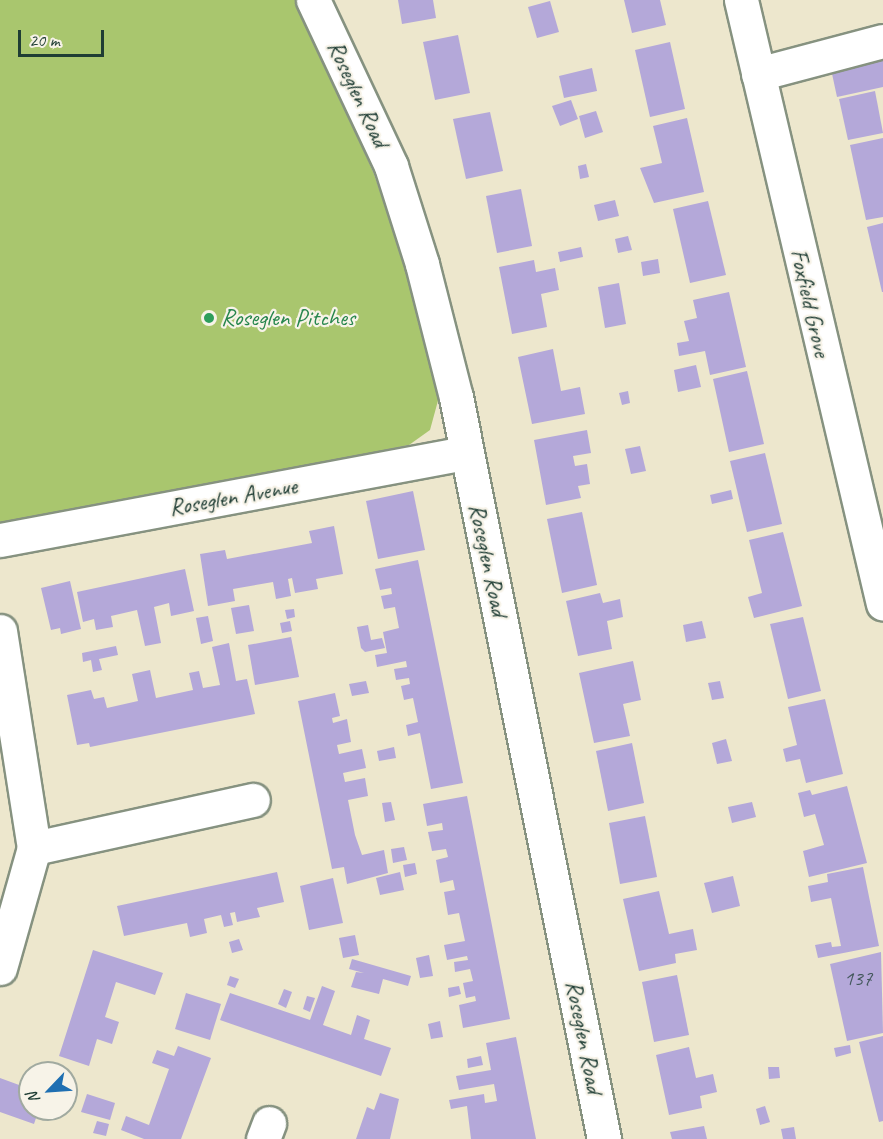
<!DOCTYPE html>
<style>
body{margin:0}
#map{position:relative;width:883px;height:1139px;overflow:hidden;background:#ede7cd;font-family:Caveat,sans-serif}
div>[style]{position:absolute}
.green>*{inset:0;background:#a9c66e}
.building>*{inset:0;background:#b4a8d9}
.roads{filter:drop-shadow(2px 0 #869280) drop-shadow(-2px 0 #869280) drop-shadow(0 2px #869280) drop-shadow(0 -2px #869280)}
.street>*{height:33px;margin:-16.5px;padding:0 16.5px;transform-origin:16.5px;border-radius:16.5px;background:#fff}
.dots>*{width:16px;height:16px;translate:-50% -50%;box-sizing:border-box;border:3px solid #f7f3e8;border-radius:50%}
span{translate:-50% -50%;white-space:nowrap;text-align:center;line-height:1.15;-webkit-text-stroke:4.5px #f7f3e8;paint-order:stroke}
.number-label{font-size:21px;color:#44585d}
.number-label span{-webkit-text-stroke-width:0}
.street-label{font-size:24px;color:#1f3d34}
.leisure-label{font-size:24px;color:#27864d}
.left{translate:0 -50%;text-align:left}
.north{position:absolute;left:18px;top:1061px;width:60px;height:60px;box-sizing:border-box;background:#f7f3e8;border:2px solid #a1aaa0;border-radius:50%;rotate:245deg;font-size:16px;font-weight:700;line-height:24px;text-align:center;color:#1f3d34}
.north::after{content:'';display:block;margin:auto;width:21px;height:27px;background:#1f6fb2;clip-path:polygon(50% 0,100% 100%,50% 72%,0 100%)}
.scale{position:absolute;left:18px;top:30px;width:86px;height:27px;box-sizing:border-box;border:3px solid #1f3d34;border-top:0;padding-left:8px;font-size:18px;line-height:21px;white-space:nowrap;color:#1f3d34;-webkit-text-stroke:4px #f7f3e8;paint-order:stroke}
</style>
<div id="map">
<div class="green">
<div style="clip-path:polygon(0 0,298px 0,374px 174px,403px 259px,439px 397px,430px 430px,409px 445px,0 528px)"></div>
</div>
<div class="building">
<div style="clip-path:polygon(398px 0,433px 0,436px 18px,402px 24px)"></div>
<div style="clip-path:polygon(624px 0,660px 0,666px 25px,632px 33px)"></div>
<div style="clip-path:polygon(550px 1px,559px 32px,537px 38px,528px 7px)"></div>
<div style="clip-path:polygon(458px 35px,470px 93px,435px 100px,423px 42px)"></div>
<div style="clip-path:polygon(670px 42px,685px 109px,650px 117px,635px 50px)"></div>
<div style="clip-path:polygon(883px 58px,883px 87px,837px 97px,831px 69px)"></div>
<div style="clip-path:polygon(592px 68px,597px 91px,564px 98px,559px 76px)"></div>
<div style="clip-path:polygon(875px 91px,883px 133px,848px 140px,839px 99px)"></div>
<div style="clip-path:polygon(571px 100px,578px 119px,560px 126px,552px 106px)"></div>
<div style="clip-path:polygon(596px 111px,603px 132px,585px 138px,579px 116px)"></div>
<div style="clip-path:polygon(490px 112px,503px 171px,466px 179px,453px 119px)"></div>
<div style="clip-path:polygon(687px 118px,704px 192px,654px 203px,640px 168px,662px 163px,653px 126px)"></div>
<div style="clip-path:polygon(883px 138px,883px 217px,866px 220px,850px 145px)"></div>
<div style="clip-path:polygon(586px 164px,589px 177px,580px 179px,578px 166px)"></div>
<div style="clip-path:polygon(521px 189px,532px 246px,497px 253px,486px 196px)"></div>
<div style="clip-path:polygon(615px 200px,619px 216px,598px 221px,594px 205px)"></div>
<div style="clip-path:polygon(708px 201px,726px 275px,690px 283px,673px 209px)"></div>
<div style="clip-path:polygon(883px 223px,883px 292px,882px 292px,867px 227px)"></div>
<div style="clip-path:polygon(628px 236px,632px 250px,618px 253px,615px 239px)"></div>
<div style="clip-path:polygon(581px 247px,583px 257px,560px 262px,558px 252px)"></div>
<div style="clip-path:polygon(658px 259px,660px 273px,643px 276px,641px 262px)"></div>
<div style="clip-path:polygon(534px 260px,536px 272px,555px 268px,559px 290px,541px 294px,547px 327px,512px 334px,499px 267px)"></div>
<div style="clip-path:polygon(619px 283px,626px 324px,605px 328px,598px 287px)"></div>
<div style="clip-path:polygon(729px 292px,746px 367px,710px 375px,705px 351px,679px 356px,677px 343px,689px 341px,684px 321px,697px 318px,693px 300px)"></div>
<div style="clip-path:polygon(553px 349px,561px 391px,580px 387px,585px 414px,532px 424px,518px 357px)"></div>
<div style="clip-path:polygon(696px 365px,701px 387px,678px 392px,674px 370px)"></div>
<div style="clip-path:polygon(747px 371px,764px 444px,729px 452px,713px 379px)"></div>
<div style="clip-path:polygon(628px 391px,630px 403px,622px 405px,619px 393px)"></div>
<div style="clip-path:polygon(587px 430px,591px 453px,573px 456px,575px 466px,587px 464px,590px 484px,578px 486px,581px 498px,546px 505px,534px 440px)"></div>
<div style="clip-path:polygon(640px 446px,646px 471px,631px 474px,625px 449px)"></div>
<div style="clip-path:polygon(765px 453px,782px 524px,747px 532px,730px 461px)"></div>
<div style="clip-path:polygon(731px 490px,733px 499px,712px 504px,710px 495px)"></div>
<div style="clip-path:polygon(413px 491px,425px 550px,378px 559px,366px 501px)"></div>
<div style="clip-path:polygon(582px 512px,597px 585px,562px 593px,547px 519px)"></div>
<div style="clip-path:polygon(334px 526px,343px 574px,316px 579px,318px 589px,295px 593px,292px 578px,288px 579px,291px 596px,276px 599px,273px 582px,233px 589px,235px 601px,208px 606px,200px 554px,225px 550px,227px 559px,312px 543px,309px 531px)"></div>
<div style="clip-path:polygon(783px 532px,802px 606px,754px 618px,748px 597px,762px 593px,749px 540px)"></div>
<div style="clip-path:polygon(418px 560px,463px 783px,431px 789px,420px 733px,408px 736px,406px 725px,418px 722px,413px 698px,404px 700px,401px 686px,410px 684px,409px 678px,396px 680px,394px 669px,407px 667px,406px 661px,377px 667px,375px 655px,387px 653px,383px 632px,399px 628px,395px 607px,384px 609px,381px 596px,392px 594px,391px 588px,380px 590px,375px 569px)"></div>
<div style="clip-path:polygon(185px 569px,194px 611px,171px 616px,169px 603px,154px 607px,161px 643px,145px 646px,137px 610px,111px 616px,113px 627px,96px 630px,94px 619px,83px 622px,77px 592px)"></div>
<div style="clip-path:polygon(70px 581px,81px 629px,61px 634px,60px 628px,51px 630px,41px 588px)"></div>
<div style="clip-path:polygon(600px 593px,603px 603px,620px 599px,623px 617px,607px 621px,612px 649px,578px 656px,566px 601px)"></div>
<div style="clip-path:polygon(249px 605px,254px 631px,236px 634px,231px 608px)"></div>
<div style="clip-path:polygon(294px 609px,295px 617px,287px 619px,285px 610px)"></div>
<div style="clip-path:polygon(208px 616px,213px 641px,201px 644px,196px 618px)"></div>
<div style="clip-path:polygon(803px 617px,821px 691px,788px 699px,770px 624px)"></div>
<div style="clip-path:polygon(290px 621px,292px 631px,282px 633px,280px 623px)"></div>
<div style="clip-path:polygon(702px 621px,706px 638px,686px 642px,683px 625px)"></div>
<div style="clip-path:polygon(368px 625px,371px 640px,382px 638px,385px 648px,365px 652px,361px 648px,357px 627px)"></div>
<div style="clip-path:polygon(291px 637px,299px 677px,255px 685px,248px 645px)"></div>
<div style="clip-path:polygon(229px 643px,236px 681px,247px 679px,255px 714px,90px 747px,89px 743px,77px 745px,67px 695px,91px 690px,94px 699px,104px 697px,107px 708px,138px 701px,132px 674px,150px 670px,156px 698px,193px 690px,189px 673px,199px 671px,203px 688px,220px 685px,212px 647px)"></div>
<div style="clip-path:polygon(116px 646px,118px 655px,99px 659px,102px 670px,93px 672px,91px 660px,83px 662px,82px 653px)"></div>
<div style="clip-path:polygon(633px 661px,641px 700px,623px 704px,630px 736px,594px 743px,579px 673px)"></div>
<div style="clip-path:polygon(366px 681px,369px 693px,352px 696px,349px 684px)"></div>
<div style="clip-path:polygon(720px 681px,724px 698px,712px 700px,708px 683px)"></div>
<div style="clip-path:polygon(335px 693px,340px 716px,332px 718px,333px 723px,347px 719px,351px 742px,337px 745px,339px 754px,362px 749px,366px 768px,343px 773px,345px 782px,365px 778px,368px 796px,348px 800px,355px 835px,362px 855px,384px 850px,388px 873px,347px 884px,344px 867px,332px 869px,298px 701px)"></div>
<div style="clip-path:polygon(825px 699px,843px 774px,806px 783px,800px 759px,786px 762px,783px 749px,797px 745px,788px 707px)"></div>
<div style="clip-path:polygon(726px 739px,732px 761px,717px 764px,712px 743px)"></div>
<div style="clip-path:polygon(632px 743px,644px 803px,608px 811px,596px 751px)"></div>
<div style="clip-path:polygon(394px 747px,396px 758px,379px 761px,377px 751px)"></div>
<div style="clip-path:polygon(847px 786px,867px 863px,809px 877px,803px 851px,824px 845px,815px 814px,804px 817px,798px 793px,810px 790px,812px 795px)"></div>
<div style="clip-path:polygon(467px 796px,510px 1019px,463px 1028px,459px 1005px,476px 1001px,475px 996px,466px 998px,463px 983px,473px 981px,470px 969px,455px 972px,454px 962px,468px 960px,467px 956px,447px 960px,444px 945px,465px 941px,459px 913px,448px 915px,444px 892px,455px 890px,453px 880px,440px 883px,436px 860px,448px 857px,446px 849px,432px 851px,428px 832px,443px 830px,442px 823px,427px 826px,423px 804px)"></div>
<div style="clip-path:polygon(391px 802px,395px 820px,385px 822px,382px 803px)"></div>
<div style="clip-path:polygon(752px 802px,756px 817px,732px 823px,728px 807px)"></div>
<div style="clip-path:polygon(645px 816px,657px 877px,620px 884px,609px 823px)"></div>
<div style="clip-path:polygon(404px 847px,407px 860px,393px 863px,391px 849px)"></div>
<div style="clip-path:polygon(415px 863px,417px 874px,405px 877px,403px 865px)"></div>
<div style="clip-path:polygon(863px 867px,879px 946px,818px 958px,815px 945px,831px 942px,832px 947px,841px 946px,831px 898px,811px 902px,808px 886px,828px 882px,827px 874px)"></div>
<div style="clip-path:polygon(277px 872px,284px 902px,257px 908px,260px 917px,237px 922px,235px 912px,230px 913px,233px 925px,224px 927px,221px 915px,204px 919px,207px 933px,190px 937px,187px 923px,124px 936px,117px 906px)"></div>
<div style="clip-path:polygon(400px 872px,404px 890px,380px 895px,376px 878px)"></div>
<div style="clip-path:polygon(733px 876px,740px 906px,712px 913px,704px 883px)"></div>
<div style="clip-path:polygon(333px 878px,343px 923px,309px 930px,300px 886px)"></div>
<div style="clip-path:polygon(659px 891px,669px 934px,693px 929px,697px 950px,675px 954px,676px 963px,639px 971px,623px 899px)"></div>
<div style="clip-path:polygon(355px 935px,359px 955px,343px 958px,339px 938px)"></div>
<div style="clip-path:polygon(239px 939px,243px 950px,232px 953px,229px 942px)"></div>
<div style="clip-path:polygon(93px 950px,163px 973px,155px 995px,116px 982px,105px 1017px,119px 1022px,112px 1044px,97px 1039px,89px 1066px,59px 1056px)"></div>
<div style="clip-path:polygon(881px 952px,883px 1033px,847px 1041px,830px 964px)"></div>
<div style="clip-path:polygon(429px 955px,433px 976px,420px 978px,416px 958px)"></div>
<div style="clip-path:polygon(352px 959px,411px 976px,408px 986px,383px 979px,379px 994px,351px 987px,356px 972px,364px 973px,349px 969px)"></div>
<div style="clip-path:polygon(677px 975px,689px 1035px,654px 1042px,642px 982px)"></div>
<div style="clip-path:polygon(230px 976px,239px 979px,235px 988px,227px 985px)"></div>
<div style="clip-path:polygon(322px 986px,335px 991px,323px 1025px,351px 1035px,357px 1015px,370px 1020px,364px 1039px,391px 1048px,381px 1076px,220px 1020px,230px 993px,310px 1020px)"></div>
<div style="clip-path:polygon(459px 986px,461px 994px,449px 997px,448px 988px)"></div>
<div style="clip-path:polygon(284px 989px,292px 992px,286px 1008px,278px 1004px)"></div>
<div style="clip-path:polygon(186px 993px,221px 1004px,210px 1040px,175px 1029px)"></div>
<div style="clip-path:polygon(307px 996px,315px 998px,310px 1012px,303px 1009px)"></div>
<div style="clip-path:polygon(440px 1021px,443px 1037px,431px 1039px,428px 1024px)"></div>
<div style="clip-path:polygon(883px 1036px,883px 1121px,879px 1122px,859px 1042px)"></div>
<div style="clip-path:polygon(516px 1037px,536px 1139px,471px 1139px,467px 1106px,451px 1109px,449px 1100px,484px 1094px,485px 1103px,497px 1101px,494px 1084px,459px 1090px,456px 1076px,491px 1070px,486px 1043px)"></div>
<div style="clip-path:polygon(850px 1045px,851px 1053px,836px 1057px,834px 1048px)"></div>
<div style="clip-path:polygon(178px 1046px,211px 1058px,181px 1139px,144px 1139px,121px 1130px,126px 1116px,149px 1125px,169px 1069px,152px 1063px,157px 1050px,174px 1056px)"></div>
<div style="clip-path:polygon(689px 1047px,696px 1078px,713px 1074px,717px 1092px,700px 1096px,702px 1108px,669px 1115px,656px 1055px)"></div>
<div style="clip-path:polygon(481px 1056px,483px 1065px,468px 1068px,467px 1059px)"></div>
<div style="clip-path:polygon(768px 1067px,779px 1067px,780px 1078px,769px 1079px)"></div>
<div style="clip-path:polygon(0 1078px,30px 1089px,30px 1109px,39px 1109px,34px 1124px,0 1112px)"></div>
<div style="clip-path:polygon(380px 1093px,399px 1099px,390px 1139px,356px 1139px,367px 1107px,374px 1110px)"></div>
<div style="clip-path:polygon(87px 1094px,115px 1103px,110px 1120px,81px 1112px)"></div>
<div style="clip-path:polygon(765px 1106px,770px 1122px,760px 1125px,756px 1109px)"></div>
<div style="clip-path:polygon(97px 1121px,109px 1124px,106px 1136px,93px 1133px)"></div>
<div style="clip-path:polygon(704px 1126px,707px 1139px,672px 1139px,670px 1132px)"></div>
<div style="clip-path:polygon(794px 1127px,796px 1139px,783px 1139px,781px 1129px)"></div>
</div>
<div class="roads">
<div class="street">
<div style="left:313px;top:0;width:183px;rotate:64.8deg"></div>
<div style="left:391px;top:166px;width:103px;rotate:72.4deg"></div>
<div style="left:422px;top:264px;width:137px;rotate:75.7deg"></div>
<div style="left:456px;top:397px;width:757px;rotate:78.72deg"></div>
<div style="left:741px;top:0;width:620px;rotate:76.77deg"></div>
<div style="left:758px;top:74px;width:129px;rotate:-14.8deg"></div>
<div style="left:0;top:540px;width:474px;rotate:-10.6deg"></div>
<div style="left:0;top:631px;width:220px;rotate:81.1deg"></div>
<div style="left:34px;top:848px;width:224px;rotate:-12.4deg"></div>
<div style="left:0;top:968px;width:125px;rotate:-74.2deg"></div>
<div style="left:263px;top:1139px;width:17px;rotate:-69deg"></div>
</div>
</div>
<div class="dots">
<div style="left:209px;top:318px;background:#2e9e5b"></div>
</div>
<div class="number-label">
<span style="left:858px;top:978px">137</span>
</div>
<div class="street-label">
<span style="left:358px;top:94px;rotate:65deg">Roseglen Road</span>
<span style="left:810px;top:303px;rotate:77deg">Foxfield Grove</span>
<span style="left:233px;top:497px;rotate:-10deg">Roseglen Avenue</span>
<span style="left:488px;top:560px;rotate:78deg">Roseglen Road</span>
<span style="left:584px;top:1037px;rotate:79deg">Roseglen Road</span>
</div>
<div class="leisure-label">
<span class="left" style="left:221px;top:318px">Roseglen Pitches</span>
</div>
<div class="north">N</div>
<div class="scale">20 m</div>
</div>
